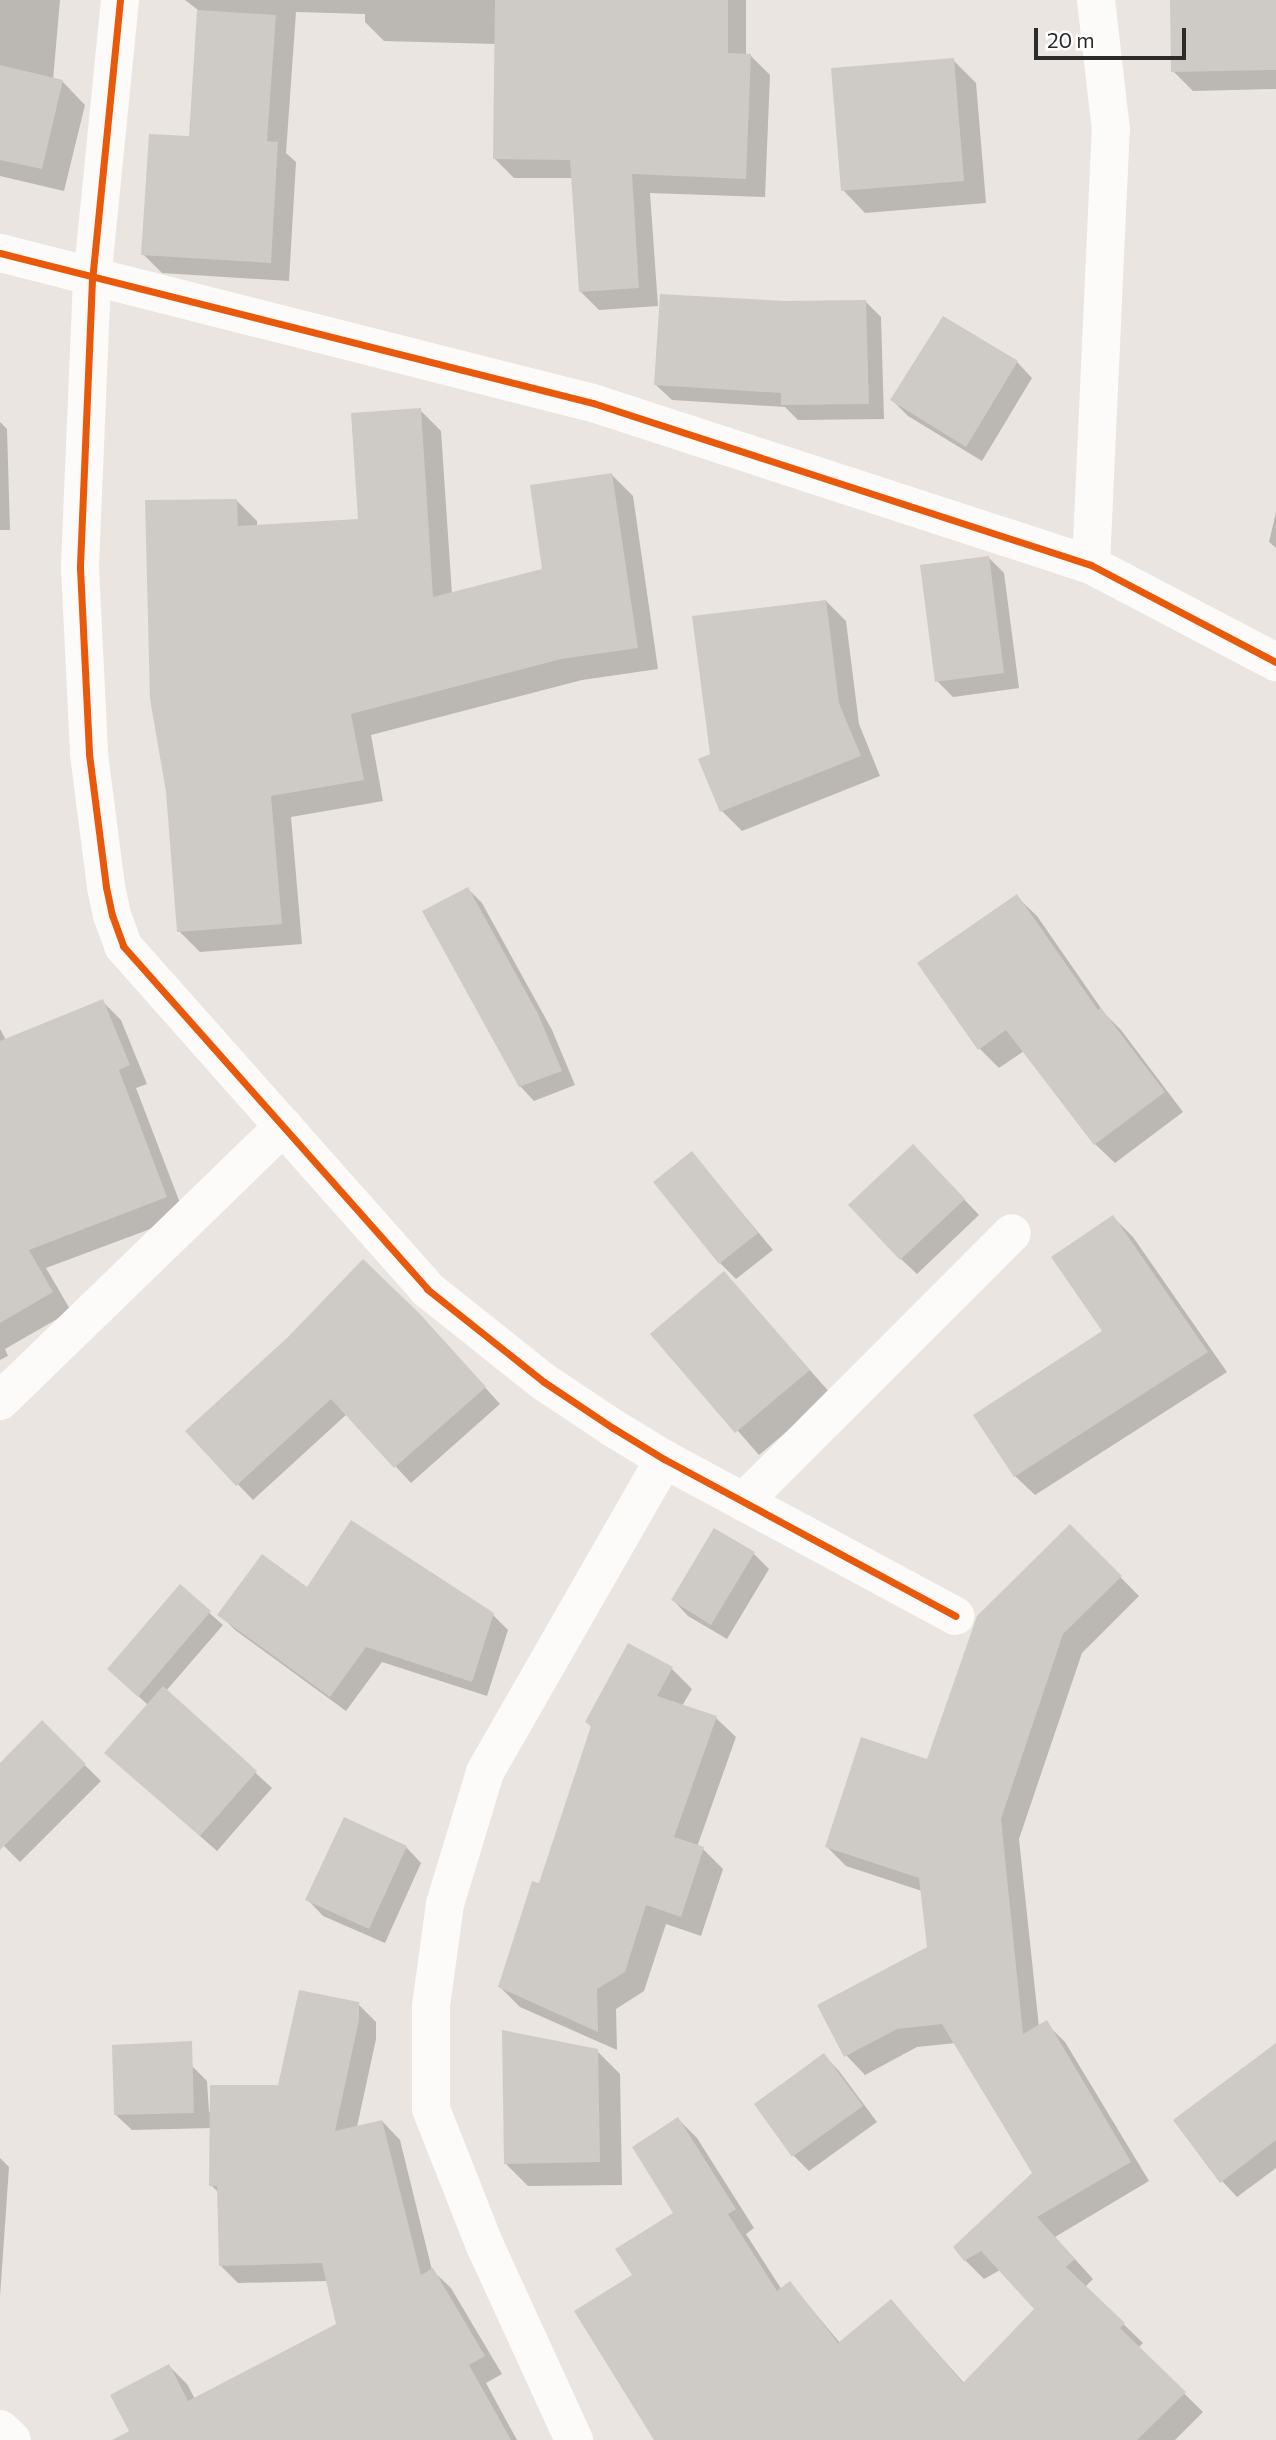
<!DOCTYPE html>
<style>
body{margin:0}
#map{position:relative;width:1276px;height:2440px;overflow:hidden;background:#eae5e0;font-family:Commissioner,sans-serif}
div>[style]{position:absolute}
.shadow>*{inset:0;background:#0003}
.building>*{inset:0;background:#cecbc7}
.minor>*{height:38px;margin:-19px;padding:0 19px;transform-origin:19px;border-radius:19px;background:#fcfbfa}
.cycleway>*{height:7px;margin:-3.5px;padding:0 3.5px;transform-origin:3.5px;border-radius:3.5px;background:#e8590c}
span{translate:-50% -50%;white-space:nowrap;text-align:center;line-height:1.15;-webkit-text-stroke:6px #fff;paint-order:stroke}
.scale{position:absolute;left:1034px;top:28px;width:152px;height:32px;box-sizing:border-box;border:4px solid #2b2b2b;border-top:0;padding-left:9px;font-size:21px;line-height:24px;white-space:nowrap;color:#2b2b2b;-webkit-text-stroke:5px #fff;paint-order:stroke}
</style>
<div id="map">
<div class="shadow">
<div style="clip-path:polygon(0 0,60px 0,53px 80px,63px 82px,85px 105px,64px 191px,0 176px)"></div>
<div style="clip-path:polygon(185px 0,746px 0,746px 56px,751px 56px,770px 75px,765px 197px,650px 193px,658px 306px,599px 310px,580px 291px,573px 178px,514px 178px,495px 159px,496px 44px,384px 41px,365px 22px,365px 14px,296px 12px,286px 153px,296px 162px,289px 281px,162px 273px,143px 254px,191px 138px,198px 10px)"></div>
<div style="clip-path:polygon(1172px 0,1276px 0,1276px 89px,1193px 91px,1173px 71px)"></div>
<div style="clip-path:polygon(953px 60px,976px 83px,986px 203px,865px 213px,843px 190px)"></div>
<div style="clip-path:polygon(865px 301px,881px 317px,884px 419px,798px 420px,785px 407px,672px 400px,656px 385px,784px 303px)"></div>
<div style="clip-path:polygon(1017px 362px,1032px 378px,982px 461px,908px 416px,892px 400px)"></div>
<div style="clip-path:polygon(420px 410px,441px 431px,452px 594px,544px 570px,612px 475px,633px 496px,658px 669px,582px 680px,371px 735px,383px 801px,291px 817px,302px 944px,200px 952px,179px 931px,236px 500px,257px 521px,257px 526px,360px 520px)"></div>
<div style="clip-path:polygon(0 422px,7px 429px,10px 530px,0 530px)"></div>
<div style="clip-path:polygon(1276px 512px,1276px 548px,1269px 542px)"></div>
<div style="clip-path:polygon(989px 558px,1004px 573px,1019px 688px,953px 697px,937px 681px)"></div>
<div style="clip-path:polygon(826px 601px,846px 621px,859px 724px,880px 776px,742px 831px,722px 811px,712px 755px)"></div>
<div style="clip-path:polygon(468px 889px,482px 903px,552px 1030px,575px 1085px,534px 1101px,520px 1086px)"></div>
<div style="clip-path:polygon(1017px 897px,1037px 916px,1105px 1014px,1121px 1030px,1183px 1112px,1115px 1163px,1095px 1144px,1024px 1051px,999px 1068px,980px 1049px)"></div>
<div style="clip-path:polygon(103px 1002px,121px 1020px,147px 1084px,136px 1088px,185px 1216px,46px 1268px,71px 1311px,5px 1349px,8px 1356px,0 1360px,0 1029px,6px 1040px)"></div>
<div style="clip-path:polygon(692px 1153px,773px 1250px,736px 1279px,720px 1263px)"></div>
<div style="clip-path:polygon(929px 1162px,979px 1215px,917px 1274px,901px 1259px)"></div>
<div style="clip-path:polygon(1113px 1217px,1133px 1237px,1227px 1372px,1035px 1495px,1015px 1476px,1104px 1332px)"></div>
<div style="clip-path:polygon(724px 1273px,831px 1394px,759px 1455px,653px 1334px)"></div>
<div style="clip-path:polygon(434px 1331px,500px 1404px,411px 1483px,347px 1414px,253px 1500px,187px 1431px)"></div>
<div style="clip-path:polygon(1070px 1526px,1139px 1596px,1082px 1653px,1019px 1839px,1039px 2027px,1046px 2023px,1065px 2042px,1149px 2181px,1055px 2237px,1093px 2279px,1085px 2287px,1143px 2343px,1138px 2348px,1203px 2412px,1175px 2440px,656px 2440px,634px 2276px,675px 2213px,678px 2119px,697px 2138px,754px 2228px,746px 2234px,782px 2290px,790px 2283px,840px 2343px,891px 2301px,965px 2384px,1037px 2310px,1000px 2270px,984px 2279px,965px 2260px,1035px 2173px,956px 2043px,917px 2047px,865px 2075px,846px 2055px,929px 1948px,922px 1891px,846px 1866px,827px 1847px,928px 1761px)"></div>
<div style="clip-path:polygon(754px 1554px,769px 1569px,727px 1639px,688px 1616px,673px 1600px)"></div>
<div style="clip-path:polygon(180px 1587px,223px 1625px,166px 1691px,272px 1788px,217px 1851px,106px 1753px,148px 1705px,123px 1682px)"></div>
<div style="clip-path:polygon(307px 1589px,492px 1614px,508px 1630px,487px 1696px,382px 1662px,346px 1711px,235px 1630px,219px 1614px)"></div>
<div style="clip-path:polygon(629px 1645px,672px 1669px,692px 1689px,682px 1706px,716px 1718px,736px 1737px,697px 1847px,703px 1849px,723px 1869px,701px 1936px,666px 1924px,644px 1991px,616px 2009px,617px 2050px,520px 2007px,500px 1987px,540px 1885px,592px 1728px,587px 1722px)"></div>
<div style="clip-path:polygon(42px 1723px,101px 1781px,20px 1862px,0 1842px,0 1765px)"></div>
<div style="clip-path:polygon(406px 1847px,421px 1863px,385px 1943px,323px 1916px,308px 1900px)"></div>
<div style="clip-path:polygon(358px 2004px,376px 2022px,376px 2039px,357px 2127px,382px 2121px,400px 2140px,432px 2270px,451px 2288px,502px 2374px,486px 2383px,517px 2440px,136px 2440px,169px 2366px,187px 2384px,195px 2399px,338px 2325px,328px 2281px,238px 2283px,220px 2265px,219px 2193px,211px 2185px,212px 2128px,132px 2130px,116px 2115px,191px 2065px,207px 2081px,209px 2112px,280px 2087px)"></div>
<div style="clip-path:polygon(1276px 2045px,1276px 2168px,1237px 2197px,1222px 2181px)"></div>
<div style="clip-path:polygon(597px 2051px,620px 2074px,622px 2185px,528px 2186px,505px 2163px)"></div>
<div style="clip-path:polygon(824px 2055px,839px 2071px,877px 2122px,809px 2171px,793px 2155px)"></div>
<div style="clip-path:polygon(0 2158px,9px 2167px,0 2297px)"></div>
</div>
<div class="building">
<div style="clip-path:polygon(495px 0,728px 0,728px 53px,751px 54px,746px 179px,632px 174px,639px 288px,579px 292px,570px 160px,493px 159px)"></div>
<div style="clip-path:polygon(1170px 0,1276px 0,1276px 70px,1171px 72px)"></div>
<div style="clip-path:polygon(197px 10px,276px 15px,267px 141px,278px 142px,271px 263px,141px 255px,149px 134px,189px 136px)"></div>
<div style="clip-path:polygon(954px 58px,964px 181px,841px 191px,831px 68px)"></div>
<div style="clip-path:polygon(0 65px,63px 80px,42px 169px,0 160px)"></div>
<div style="clip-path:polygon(660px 294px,784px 301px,866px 300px,869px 404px,781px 405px,781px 393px,654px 385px)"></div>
<div style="clip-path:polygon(943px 316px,1018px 361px,966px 447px,890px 400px)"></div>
<div style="clip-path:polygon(421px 408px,433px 597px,542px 569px,530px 485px,612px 473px,638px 648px,561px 659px,351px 714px,364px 780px,271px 796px,282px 924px,177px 932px,166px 792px,150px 699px,145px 500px,237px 499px,238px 526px,358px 519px,351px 413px)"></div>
<div style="clip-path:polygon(989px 556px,1004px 673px,935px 682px,920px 565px)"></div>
<div style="clip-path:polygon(826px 600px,839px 703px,861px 756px,720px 812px,698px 759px,710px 754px,692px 616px)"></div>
<div style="clip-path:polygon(468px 887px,538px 1014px,562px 1071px,519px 1087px,422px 911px)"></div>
<div style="clip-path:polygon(1017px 894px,1098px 1010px,1101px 1008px,1165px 1092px,1094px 1145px,1006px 1030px,978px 1050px,917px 963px)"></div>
<div style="clip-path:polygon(103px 999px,130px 1065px,119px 1070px,167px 1197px,29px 1250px,53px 1292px,0 1323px,0 1041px)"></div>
<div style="clip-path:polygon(913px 1144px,965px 1199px,900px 1260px,848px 1205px)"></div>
<div style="clip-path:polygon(692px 1151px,758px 1233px,719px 1264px,653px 1182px)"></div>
<div style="clip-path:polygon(1113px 1215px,1208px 1352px,1014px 1477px,973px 1415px,1102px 1331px,1051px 1257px)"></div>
<div style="clip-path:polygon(363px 1259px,419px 1313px,486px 1387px,394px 1468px,331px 1399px,236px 1486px,185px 1431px,288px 1337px)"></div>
<div style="clip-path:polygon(724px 1271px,810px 1370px,735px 1433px,650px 1334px)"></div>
<div style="clip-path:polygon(351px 1520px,494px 1613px,472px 1682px,366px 1647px,330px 1697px,217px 1615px,262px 1554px,307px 1587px)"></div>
<div style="clip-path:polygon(1070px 1524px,1122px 1576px,1063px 1634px,1001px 1819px,1023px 2034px,1047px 2020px,1131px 2162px,1037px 2217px,1075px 2259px,1066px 2267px,1125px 2323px,1120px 2328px,1186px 2392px,1137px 2440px,654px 2440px,574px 2311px,632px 2275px,615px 2249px,673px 2213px,632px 2147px,678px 2117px,736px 2209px,728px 2214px,777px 2291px,790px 2281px,838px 2343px,891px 2299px,963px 2383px,1034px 2309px,981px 2251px,964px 2261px,953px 2247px,1032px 2173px,942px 2024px,897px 2029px,844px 2057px,817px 2005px,927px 1947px,919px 1878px,825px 1847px,861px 1737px,927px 1759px,977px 1616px)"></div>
<div style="clip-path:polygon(714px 1528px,755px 1552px,711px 1625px,671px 1600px)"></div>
<div style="clip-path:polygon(180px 1584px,211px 1611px,138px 1697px,107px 1669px)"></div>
<div style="clip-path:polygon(628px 1643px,673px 1667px,657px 1696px,717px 1716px,674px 1837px,704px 1847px,681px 1917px,646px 1905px,625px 1972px,597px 1989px,598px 2032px,498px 1987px,532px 1881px,539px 1883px,591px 1726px,585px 1722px)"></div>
<div style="clip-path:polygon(163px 1686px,257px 1771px,200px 1836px,104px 1753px)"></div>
<div style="clip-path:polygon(42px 1720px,86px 1764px,0 1850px,0 1763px)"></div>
<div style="clip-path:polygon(344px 1817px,407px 1846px,369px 1929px,305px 1900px)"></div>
<div style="clip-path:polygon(299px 1990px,359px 2002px,359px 2020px,335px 2131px,382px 2120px,421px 2275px,433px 2268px,485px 2356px,469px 2365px,511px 2440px,112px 2440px,129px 2431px,110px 2395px,169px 2364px,188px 2401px,336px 2324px,322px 2263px,219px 2266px,217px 2186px,209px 2186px,210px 2085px,278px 2085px)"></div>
<div style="clip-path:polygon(502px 2030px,598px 2049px,600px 2162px,504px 2164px)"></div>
<div style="clip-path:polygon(192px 2041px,194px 2113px,114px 2115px,112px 2045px)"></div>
<div style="clip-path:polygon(1276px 2043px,1276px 2140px,1220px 2183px,1173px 2120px)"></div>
<div style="clip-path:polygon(824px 2053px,863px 2106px,792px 2157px,754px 2104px)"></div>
</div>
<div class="minor">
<div style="left:120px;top:0;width:280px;rotate:95.7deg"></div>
<div style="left:92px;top:279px;width:289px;rotate:92.4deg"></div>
<div style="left:80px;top:568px;width:186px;rotate:87.2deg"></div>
<div style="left:89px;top:754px;width:134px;rotate:82.7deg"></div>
<div style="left:106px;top:887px;width:29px;rotate:78deg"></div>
<div style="left:112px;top:915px;width:33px;rotate:70deg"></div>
<div style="left:123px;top:946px;width:458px;rotate:48.4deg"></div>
<div style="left:427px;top:1289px;width:149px;rotate:38.5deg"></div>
<div style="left:544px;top:1382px;width:83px;rotate:33.7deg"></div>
<div style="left:613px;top:1428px;width:60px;rotate:31.3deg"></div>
<div style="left:664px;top:1459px;width:331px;rotate:28.3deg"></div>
<div style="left:0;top:253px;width:612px;rotate:14.2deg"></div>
<div style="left:593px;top:403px;width:524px;rotate:18.02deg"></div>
<div style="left:1091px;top:565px;width:209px;rotate:27.7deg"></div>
<div style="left:1091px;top:565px;width:435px;rotate:-87.4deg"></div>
<div style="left:1111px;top:130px;width:131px;rotate:-96.6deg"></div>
<div style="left:0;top:1401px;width:395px;rotate:-44.1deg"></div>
<div style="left:743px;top:1502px;width:380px;rotate:-45deg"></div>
<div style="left:0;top:2429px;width:16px;rotate:43deg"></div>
<div style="left:574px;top:2440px;width:213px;rotate:-114.6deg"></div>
<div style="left:485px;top:2246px;width:147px;rotate:-111.5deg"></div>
<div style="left:431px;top:2109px;width:103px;rotate:-90deg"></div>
<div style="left:431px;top:2006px;width:103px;rotate:-82.2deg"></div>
<div style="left:445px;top:1904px;width:138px;rotate:-73.1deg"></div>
<div style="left:485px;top:1772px;width:361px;rotate:-60.2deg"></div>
</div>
<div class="cycleway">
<div style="left:120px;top:0;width:280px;rotate:95.7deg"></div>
<div style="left:92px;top:279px;width:289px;rotate:92.4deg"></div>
<div style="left:80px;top:568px;width:186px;rotate:87.2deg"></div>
<div style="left:89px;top:754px;width:134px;rotate:82.7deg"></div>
<div style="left:106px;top:887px;width:29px;rotate:78deg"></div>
<div style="left:112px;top:915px;width:33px;rotate:70deg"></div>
<div style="left:123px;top:946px;width:458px;rotate:48.4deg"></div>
<div style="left:427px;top:1289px;width:149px;rotate:38.5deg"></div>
<div style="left:544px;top:1382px;width:83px;rotate:33.7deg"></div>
<div style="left:613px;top:1428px;width:60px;rotate:31.3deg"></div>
<div style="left:664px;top:1459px;width:331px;rotate:28.3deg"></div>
<div style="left:0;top:253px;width:612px;rotate:14.2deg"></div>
<div style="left:593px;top:403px;width:524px;rotate:18.02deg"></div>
<div style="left:1091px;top:565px;width:209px;rotate:27.7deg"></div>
</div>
<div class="scale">20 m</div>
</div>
